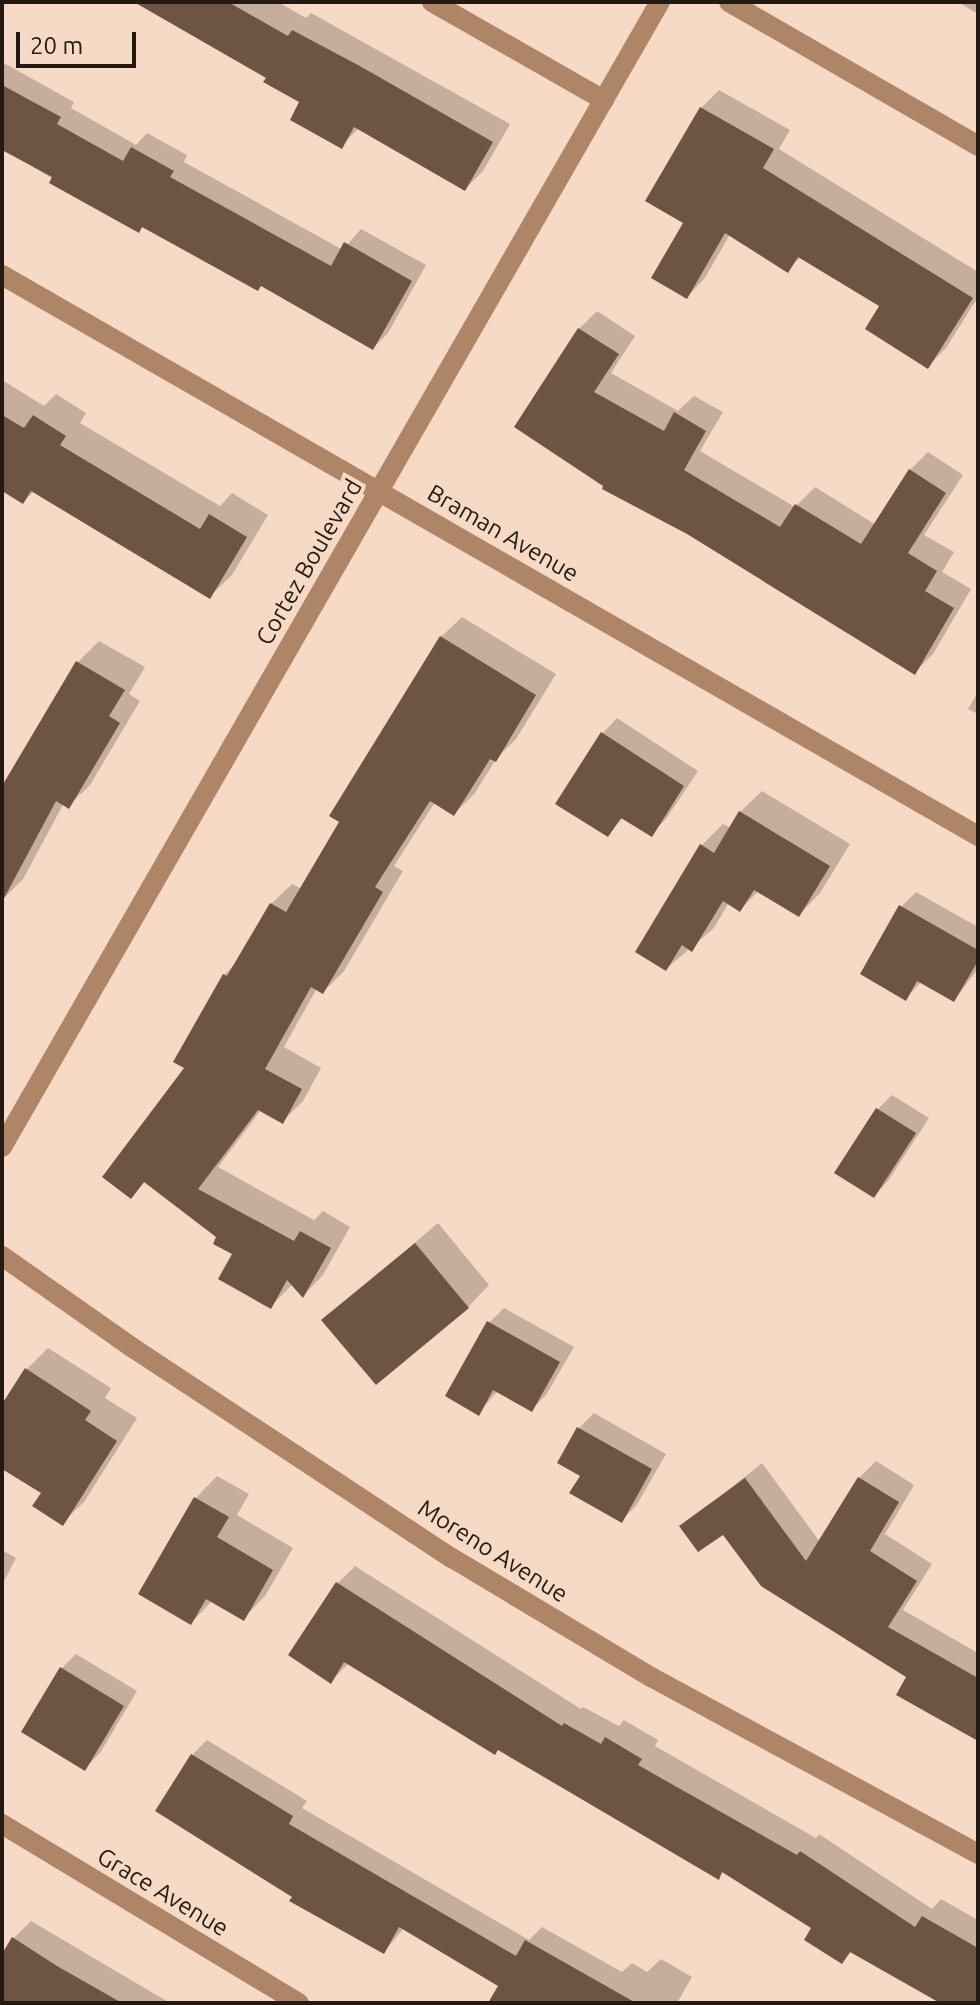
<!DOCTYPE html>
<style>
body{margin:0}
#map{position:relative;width:980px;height:2005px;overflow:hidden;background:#f7dac5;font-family:Ubuntu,sans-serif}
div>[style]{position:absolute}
.shadow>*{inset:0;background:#0003}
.building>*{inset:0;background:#6e5543}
.street>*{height:20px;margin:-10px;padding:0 10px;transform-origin:10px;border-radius:10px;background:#ae8566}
span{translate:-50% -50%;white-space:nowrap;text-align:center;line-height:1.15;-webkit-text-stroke:8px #f7dac5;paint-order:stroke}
.street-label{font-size:24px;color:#241a12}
.frame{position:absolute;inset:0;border:4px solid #241a12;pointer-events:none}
.scale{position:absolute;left:16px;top:32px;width:120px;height:36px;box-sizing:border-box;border:4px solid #241a12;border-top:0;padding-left:10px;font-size:24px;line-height:28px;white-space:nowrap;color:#241a12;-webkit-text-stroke:6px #f7dac5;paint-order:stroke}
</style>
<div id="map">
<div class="shadow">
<div style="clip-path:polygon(134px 2px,278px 2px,306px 18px,311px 13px,510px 124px,483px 171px,465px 189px,359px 128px,341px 146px,302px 101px,268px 77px)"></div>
<div style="clip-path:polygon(958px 2px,978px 2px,978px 14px)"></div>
<div style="clip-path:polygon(2px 62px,74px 102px,71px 108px,136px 145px,147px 133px,187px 155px,184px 162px,343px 250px,361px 229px,426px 265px,388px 333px,373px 348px,262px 285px,144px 226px,139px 231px,2px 148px)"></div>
<div style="clip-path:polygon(719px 90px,790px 130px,779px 149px,978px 272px,978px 297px,946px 348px,928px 366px,881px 306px,801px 257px,787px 270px,730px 234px,705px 278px,687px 297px,686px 222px,701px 108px)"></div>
<div style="clip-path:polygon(597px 311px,635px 336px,611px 373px,678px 411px,694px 396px,723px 412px,700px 451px,795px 507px,815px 487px,876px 525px,910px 470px,928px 452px,963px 475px,924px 535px,954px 552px,942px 572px,971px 589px,933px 654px,915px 672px,688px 532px,605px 488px,579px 329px)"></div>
<div style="clip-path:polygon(2px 380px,44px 406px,56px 394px,86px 413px,80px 423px,220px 506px,232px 493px,268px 515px,232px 575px,210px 596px,34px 491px,23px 502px,2px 489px)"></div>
<div style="clip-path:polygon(462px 617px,556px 674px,516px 739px,496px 759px,475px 793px,454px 814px,435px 802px,394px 866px,403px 871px,344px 971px,323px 992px,317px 988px,284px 1047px,321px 1068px,303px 1101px,282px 1122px,261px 1110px,218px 1167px,314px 1220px,323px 1211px,350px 1227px,323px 1275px,303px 1296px,293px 1284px,271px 1306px,219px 1237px,146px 1181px,130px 1196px,224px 975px,237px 962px,271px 904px,292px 884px,302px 889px,441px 637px)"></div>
<div style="clip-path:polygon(99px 641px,145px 667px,129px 694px,140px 701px,90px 785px,68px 806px,64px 803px,23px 879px,2px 900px,2px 790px,78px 662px)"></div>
<div style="clip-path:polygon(978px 692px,978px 714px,968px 709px)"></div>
<div style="clip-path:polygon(617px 718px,698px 771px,666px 819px,651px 834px,624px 817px,608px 834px,558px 803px,603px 733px)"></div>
<div style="clip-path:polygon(762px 791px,850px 844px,820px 893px,799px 915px,759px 891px,740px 909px,729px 902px,714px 928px,666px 969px,701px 846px,723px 824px,731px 828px,740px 812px)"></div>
<div style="clip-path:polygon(916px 892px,978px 927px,978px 969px,954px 1000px,922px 981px,906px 998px,901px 907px)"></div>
<div style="clip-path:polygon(892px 1095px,929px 1118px,888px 1181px,874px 1196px,877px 1110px)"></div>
<div style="clip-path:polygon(438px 1223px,489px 1285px,468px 1307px,324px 1320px)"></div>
<div style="clip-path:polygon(504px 1308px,574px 1347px,546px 1395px,531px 1410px,498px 1391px,478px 1413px,489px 1323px)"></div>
<div style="clip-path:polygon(48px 1348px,111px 1388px,105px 1398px,137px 1418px,84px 1502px,62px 1523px,43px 1493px,2px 1466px,2px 1408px,26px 1370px)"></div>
<div style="clip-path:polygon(594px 1413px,666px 1454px,636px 1506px,621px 1521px,582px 1475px,579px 1428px)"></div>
<div style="clip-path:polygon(876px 1461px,914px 1485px,885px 1534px,932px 1564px,903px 1610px,978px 1653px,978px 1738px,909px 1677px,723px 1532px,682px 1527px,762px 1463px,820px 1542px,859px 1478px)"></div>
<div style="clip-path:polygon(217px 1476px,249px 1494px,237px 1515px,293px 1548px,265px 1596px,244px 1618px,213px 1600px,191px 1623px,140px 1593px,196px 1498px)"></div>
<div style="clip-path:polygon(2px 1550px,16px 1558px,2px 1585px)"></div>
<div style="clip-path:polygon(355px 1566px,581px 1709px,583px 1707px,619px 1726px,624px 1720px,658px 1740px,655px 1746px,816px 1838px,819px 1834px,932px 1909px,941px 1899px,978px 1920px,978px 2003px,944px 2003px,852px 1951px,842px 1962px,814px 1928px,724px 1871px,718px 1877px,349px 1663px,331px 1681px,337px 1584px)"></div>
<div style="clip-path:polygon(76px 1654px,137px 1691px,100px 1753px,85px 1768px,61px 1669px)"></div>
<div style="clip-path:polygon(207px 1740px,307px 1801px,302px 1808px,529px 1940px,542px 1927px,622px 1972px,632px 1963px,647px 1972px,661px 1959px,692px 1977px,677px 2003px,490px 2003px,500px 1986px,404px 1928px,384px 1952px,294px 1896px,192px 1755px)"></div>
<div style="clip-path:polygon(31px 1921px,170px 2003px,16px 2003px,2px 1995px,2px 1958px,14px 1938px)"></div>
</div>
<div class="building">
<div style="clip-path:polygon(134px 2px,228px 2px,288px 36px,292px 30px,358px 65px,493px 142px,465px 191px,354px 127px,342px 149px,290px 120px,299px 102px,263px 82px,266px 78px)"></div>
<div style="clip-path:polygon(2px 85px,61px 117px,57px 124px,123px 161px,131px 147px,174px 171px,170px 177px,331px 266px,344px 242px,412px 281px,373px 350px,261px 286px,258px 291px,142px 227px,139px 233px,49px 183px,52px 177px,2px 150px)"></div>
<div style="clip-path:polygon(700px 107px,774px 149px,763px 168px,973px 298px,928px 369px,865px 329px,879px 306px,798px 257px,788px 273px,725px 233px,687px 299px,651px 278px,683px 223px,645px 201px)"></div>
<div style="clip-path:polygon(578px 328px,619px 354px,594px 392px,664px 431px,674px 412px,706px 431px,684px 470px,780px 527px,795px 504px,861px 544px,909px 469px,946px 493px,908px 553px,937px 571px,925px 591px,954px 608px,915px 675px,687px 534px,602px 489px,603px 486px,514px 427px)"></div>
<div style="clip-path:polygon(2px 415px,24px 428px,33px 415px,66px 436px,60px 445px,200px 529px,209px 514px,247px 537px,210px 599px,31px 491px,23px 504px,2px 491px)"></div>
<div style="clip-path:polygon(440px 636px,536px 695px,496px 762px,490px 759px,454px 816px,430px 801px,375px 887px,383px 892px,323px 994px,311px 987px,265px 1069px,302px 1089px,283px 1124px,258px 1110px,198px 1189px,294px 1241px,300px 1231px,331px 1248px,303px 1298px,287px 1280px,271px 1309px,218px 1279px,232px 1254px,213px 1244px,216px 1237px,144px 1182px,131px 1199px,102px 1177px,184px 1068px,173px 1062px,223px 974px,227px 976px,270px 903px,286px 912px,339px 822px,329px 816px)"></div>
<div style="clip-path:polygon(76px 661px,125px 690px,109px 716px,120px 723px,69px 809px,56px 801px,2px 902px,2px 786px)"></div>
<div style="clip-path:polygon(601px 732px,684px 786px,652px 837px,621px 818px,608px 837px,555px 804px)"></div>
<div style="clip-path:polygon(739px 811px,830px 866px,799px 917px,754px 890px,740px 912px,723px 901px,692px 952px,682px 945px,666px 971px,635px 952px,700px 844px,714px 853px)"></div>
<div style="clip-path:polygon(899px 905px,978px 950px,978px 961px,954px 1002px,917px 981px,906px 1001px,860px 974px)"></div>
<div style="clip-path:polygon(876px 1108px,916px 1133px,874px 1198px,834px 1173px)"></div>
<div style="clip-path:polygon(415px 1243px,469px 1308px,376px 1385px,321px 1320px)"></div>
<div style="clip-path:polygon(487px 1321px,560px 1362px,532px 1412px,493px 1390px,479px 1416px,445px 1396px)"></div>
<div style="clip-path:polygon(25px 1368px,91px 1411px,85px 1420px,117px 1441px,63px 1526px,32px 1506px,41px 1493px,2px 1469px,2px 1404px)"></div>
<div style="clip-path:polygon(577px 1427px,652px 1469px,622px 1523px,569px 1493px,580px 1476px,557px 1463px)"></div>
<div style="clip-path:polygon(858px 1477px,899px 1502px,870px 1551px,917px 1581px,888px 1627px,978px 1678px,978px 1741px,896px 1695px,906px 1677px,761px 1586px,723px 1535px,698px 1552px,679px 1526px,745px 1478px,806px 1561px)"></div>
<div style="clip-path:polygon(194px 1497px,229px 1517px,217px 1537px,273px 1570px,244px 1621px,206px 1599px,191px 1625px,138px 1594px)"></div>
<div style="clip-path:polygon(336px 1582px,562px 1726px,564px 1723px,601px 1744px,605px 1737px,642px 1759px,638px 1765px,797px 1855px,800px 1851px,915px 1927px,922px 1916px,978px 1948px,978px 2003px,940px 2003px,850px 1952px,842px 1964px,804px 1940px,811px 1928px,722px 1872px,719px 1880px,498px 1750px,495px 1755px,344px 1662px,331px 1684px,288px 1655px)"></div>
<div style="clip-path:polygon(60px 1667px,124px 1706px,85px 1771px,21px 1732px)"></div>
<div style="clip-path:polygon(191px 1754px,293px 1816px,289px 1824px,516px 1956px,525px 1940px,636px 2003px,488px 2003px,498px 1986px,399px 1927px,384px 1954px,289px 1901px,292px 1897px,155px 1811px)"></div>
<div style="clip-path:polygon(12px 1937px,57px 1966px,122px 2003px,2px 2003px,2px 1954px)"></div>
</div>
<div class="street">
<div style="left:432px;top:2px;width:198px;rotate:29.7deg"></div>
<div style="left:729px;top:2px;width:288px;rotate:30deg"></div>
<div style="left:2px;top:275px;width:1126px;rotate:29.89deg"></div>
<div style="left:2px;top:1147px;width:1321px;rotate:-60.12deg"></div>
<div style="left:2px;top:1256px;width:160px;rotate:35.1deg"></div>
<div style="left:133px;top:1348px;width:382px;rotate:33.4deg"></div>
<div style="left:452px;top:1558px;width:232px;rotate:30.9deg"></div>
<div style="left:651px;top:1677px;width:372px;rotate:28.4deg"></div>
<div style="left:2px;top:1824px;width:347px;rotate:31.1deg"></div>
</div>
<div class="street-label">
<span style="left:503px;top:533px;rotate:30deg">Braman Avenue</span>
<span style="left:309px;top:562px;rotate:-60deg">Cortez Boulevard</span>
<span style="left:493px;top:1551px;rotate:32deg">Moreno Avenue</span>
<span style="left:163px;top:1892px;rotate:31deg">Grace Avenue</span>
</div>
<div class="frame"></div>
<div class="scale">20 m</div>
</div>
